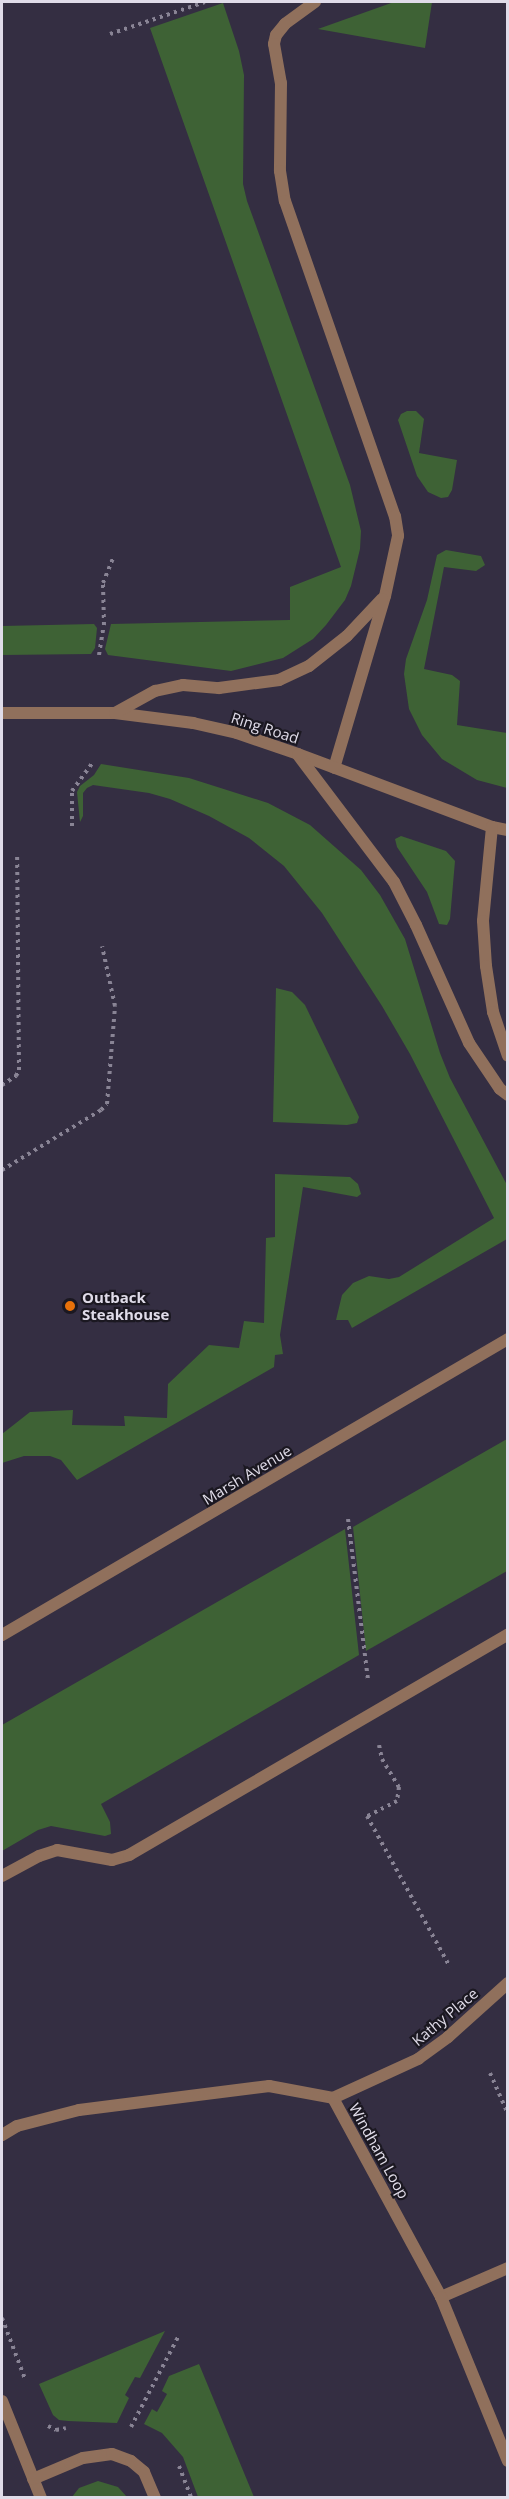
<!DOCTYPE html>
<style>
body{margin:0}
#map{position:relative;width:509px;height:2499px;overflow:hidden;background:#342e42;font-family:"Open Sans",sans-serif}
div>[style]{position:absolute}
.green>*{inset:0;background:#3e6235}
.path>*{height:4px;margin-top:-2px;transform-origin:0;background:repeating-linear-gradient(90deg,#898495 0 3px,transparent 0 7.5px)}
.service>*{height:12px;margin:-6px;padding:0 6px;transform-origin:6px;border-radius:6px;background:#90705c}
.minor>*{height:12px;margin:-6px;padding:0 6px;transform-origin:6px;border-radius:6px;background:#90705c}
.tertiary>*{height:12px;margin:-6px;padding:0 6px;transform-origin:6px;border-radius:6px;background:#90705c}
.dots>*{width:16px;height:16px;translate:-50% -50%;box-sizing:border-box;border:3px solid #1b1821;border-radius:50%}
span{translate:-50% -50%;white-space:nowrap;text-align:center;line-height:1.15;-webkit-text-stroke:4.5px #1b1821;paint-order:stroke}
.street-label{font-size:15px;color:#e0dce9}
.poi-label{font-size:15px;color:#e0dce9;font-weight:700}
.left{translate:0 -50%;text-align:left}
.frame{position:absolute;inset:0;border:3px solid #e0dce9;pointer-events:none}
</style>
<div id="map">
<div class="green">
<div style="clip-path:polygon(394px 2px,432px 2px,425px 48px,318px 29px)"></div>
<div style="clip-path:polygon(223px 3px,239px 51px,244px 75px,243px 184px,247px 201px,350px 485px,361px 531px,360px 549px,351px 586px,345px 600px,326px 625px,313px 639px,283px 658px,231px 671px,108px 655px,105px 649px,111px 624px,290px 620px,290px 587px,341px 567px,150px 28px)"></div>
<div style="clip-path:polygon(407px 411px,416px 411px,424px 419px,419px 453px,457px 460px,452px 490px,448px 497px,441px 498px,428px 492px,417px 476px,398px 420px,401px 414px)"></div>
<div style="clip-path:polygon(446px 550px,481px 556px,485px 565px,476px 571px,444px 567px,424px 669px,452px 675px,460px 681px,457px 725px,507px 733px,507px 788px,477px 780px,442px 759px,422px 735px,409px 709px,404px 674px,406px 659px,427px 600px,437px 555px)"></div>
<div style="clip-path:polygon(94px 624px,97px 628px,95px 648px,91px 654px,2px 655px,2px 626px)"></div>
<div style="clip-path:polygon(101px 764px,189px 778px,268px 803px,310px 825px,361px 870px,380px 895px,405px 939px,440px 1053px,450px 1078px,507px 1185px,507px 1239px,352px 1328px,348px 1320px,336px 1320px,342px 1295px,353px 1283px,369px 1276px,389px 1279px,399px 1277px,494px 1218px,410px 1054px,382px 1006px,322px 913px,284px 866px,249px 838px,209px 816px,170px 799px,149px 793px,93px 785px,87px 788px,83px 793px,83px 816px,80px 822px,77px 792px,80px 786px,94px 775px)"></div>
<div style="clip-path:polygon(401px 836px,446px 851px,455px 861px,450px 919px,447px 925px,439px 924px,427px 892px,397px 847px,395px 839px)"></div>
<div style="clip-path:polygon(276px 988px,292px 992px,305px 1005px,359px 1117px,357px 1123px,347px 1125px,273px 1122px)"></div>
<div style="clip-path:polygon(275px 1174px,350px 1177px,358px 1184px,361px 1194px,357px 1197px,303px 1187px,280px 1335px,283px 1354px,275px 1355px,274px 1367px,77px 1480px,61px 1460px,50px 1456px,24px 1456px,2px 1463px,2px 1434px,30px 1412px,73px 1410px,72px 1425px,125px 1426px,124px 1416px,167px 1418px,168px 1384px,209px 1345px,239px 1348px,244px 1321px,264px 1323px,266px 1238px,275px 1237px)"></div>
<div style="clip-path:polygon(507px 1439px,507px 1571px,366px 1651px,353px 1527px)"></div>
<div style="clip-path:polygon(345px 1529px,359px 1655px,101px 1804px,110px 1822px,111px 1834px,105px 1836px,51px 1826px,38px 1830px,2px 1851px,2px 1725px)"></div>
<div style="clip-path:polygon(165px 2331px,140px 2378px,135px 2377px,125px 2395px,129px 2398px,117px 2423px,68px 2421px,59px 2420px,53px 2415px,39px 2384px)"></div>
<div style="clip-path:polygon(199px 2364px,254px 2497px,198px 2497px,183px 2457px,162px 2433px,144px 2424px,152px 2409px,157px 2412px,167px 2394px,162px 2391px,169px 2376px)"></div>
<div style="clip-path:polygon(98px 2481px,118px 2487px,127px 2497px,72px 2497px,79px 2488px)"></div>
</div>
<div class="path">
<div style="left:110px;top:34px;width:100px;rotate:-18.6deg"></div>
<div style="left:99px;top:655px;width:30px;rotate:-81deg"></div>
<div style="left:104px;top:625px;width:42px;rotate:-91.4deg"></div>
<div style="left:103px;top:583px;width:29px;rotate:-68deg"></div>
<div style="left:72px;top:826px;width:35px;rotate:-90deg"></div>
<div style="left:72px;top:791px;width:34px;rotate:-54deg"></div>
<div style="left:2px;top:1085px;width:17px;rotate:-33deg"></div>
<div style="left:16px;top:1076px;width:7px;rotate:-63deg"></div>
<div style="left:19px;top:1070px;width:215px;rotate:-90.5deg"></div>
<div style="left:2px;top:1170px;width:116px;rotate:-31.2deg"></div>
<div style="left:101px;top:1110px;width:8px;rotate:-45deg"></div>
<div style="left:107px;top:1104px;width:98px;rotate:-85.3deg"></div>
<div style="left:115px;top:1006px;width:61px;rotate:-102.2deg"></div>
<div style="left:348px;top:1519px;width:161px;rotate:82.9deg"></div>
<div style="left:379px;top:1745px;width:14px;rotate:78deg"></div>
<div style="left:382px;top:1759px;width:33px;rotate:59deg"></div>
<div style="left:399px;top:1787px;width:14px;rotate:98deg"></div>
<div style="left:397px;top:1801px;width:34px;rotate:153deg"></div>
<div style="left:367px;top:1816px;width:172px;rotate:61.2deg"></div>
<div style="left:490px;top:2073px;width:45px;rotate:66.3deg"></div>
<div style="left:2px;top:2318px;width:65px;rotate:69.3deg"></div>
<div style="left:48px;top:2426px;width:9px;rotate:27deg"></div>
<div style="left:56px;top:2430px;width:10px;rotate:-11deg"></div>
<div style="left:131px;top:2427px;width:102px;rotate:-62.4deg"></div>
<div style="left:179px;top:2466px;width:34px;rotate:69deg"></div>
</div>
<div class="service">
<div style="left:315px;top:2px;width:37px;rotate:144deg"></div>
<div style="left:285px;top:24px;width:14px;rotate:129deg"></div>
<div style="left:276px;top:35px;width:9px;rotate:103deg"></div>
<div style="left:274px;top:44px;width:40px;rotate:80deg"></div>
<div style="left:281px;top:83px;width:88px;rotate:90.7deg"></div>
<div style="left:280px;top:171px;width:30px;rotate:81deg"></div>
<div style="left:285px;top:201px;width:334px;rotate:70.8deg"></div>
<div style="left:395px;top:516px;width:20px;rotate:81deg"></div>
<div style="left:398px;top:536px;width:61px;rotate:102.2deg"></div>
<div style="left:385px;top:596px;width:179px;rotate:106.5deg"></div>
<div style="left:2px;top:713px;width:113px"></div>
<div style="left:115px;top:713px;width:79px;rotate:7.3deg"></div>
<div style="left:193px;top:723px;width:45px;rotate:12.8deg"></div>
<div style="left:237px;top:733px;width:65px;rotate:19deg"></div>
<div style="left:298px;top:754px;width:207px;rotate:20.6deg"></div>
<div style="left:492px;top:827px;width:16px;rotate:11deg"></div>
<div style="left:115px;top:713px;width:46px;rotate:-28.8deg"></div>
<div style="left:155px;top:691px;width:29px;rotate:-12deg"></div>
<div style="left:183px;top:685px;width:36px;rotate:5deg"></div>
<div style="left:219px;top:688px;width:61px;rotate:-7.6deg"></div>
<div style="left:279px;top:680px;width:33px;rotate:-25deg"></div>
<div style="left:309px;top:666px;width:48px;rotate:-38.3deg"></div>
<div style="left:347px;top:636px;width:51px;rotate:-46.6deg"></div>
<div style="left:298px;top:755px;width:159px;rotate:52.9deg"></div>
<div style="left:394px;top:882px;width:48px;rotate:62.9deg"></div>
<div style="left:416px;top:925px;width:129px;rotate:65.8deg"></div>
<div style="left:469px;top:1043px;width:55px;rotate:56deg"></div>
<div style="left:500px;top:1089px;width:10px;rotate:37deg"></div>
<div style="left:492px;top:827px;width:94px;rotate:95.5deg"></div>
<div style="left:483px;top:921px;width:45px;rotate:86.2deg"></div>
<div style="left:486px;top:966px;width:47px;rotate:81.3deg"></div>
<div style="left:493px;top:1012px;width:46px;rotate:71.2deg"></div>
<div style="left:2px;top:1876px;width:42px;rotate:-28.4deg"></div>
<div style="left:39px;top:1856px;width:19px;rotate:-18deg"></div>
<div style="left:57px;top:1850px;width:56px;rotate:10.3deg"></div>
<div style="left:112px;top:1860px;width:18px;rotate:-16deg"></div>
<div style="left:129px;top:1855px;width:439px;rotate:-30.2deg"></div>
<div style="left:441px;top:2297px;width:73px;rotate:-23.4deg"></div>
<div style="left:2px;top:2401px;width:105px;rotate:68.1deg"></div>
<div style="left:33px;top:2479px;width:54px;rotate:-22.8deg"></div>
<div style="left:83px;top:2458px;width:29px;rotate:-8deg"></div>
<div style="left:112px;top:2454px;width:20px;rotate:20deg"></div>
<div style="left:131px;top:2461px;width:17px;rotate:40deg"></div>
<div style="left:144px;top:2472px;width:28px;rotate:67deg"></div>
</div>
<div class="minor">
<div style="left:333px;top:2098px;width:94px;rotate:-24.6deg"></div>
<div style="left:418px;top:2059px;width:37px;rotate:-36deg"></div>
<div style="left:448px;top:2037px;width:81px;rotate:-42deg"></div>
<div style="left:2px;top:2135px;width:17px;rotate:-31deg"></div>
<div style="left:17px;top:2126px;width:64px;rotate:-14.5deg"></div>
<div style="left:79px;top:2110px;width:192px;rotate:-7.2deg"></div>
<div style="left:269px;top:2086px;width:65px;rotate:10.6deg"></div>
<div style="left:333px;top:2098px;width:226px;rotate:61.5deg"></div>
<div style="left:441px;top:2297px;width:177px;rotate:67.8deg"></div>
</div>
<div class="tertiary">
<div style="left:2px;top:1635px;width:586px;rotate:-30.33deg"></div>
</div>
<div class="dots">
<div style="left:70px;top:1306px;background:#e8710a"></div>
</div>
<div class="street-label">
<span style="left:265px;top:728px;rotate:18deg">Ring Road</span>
<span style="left:247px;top:1475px;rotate:-31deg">Marsh Avenue</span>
<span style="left:445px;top:2017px;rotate:-40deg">Kathy Place</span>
<span style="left:379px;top:2151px;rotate:61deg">Windham Loop</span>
</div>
<div class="poi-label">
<span class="left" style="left:82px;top:1306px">Outback<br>Steakhouse</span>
</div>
<div class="frame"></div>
</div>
